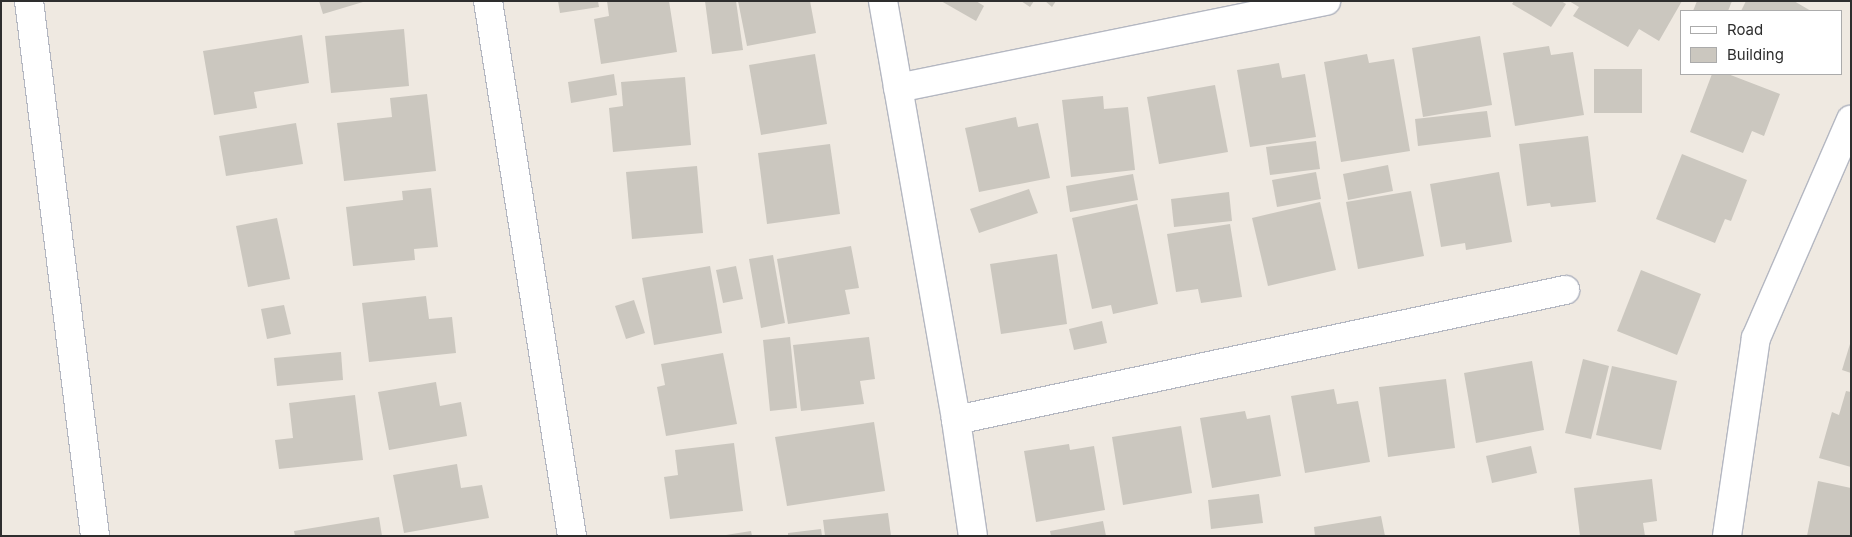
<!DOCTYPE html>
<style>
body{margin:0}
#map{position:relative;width:1852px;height:537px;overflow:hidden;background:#efe9e1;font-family:Inter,sans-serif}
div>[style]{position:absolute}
.building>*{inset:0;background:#cbc7bf}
.roads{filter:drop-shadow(1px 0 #b4b7c1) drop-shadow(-1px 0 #b4b7c1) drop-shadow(0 1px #b4b7c1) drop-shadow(0 -1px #b4b7c1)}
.minor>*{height:28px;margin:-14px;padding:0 14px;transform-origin:14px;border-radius:14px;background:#fff}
span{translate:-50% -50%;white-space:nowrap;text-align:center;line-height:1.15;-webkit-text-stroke:4.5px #fff;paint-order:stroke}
.frame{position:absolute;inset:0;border:2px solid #2e2e2e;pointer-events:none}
.legend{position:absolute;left:1680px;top:10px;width:162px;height:65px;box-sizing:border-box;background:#fff;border:1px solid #ababab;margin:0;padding:6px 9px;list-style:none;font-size:15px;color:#2e2e2e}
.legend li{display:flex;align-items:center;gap:10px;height:25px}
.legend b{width:25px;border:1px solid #ababab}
</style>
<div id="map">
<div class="building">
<div style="clip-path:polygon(319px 1px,363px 1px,363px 2px,323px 14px)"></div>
<div style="clip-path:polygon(558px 1px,598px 1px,599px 7px,560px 13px)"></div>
<div style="clip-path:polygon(607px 1px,669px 1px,677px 52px,601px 64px,594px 19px,609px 16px)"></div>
<div style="clip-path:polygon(705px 1px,736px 1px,743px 50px,712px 54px)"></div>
<div style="clip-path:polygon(738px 1px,810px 1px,816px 33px,747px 46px)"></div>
<div style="clip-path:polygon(941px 1px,976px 1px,984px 6px,976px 21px)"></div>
<div style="clip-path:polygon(1021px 1px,1034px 1px,1030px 7px)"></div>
<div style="clip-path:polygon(1045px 1px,1056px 1px,1052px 7px)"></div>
<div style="clip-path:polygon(1514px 1px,1561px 1px,1566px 4px,1551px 27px,1512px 4px)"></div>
<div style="clip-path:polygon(1569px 1px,1682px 1px,1659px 41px,1639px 29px,1628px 47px,1573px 16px,1579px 7px)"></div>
<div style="clip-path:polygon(1697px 1px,1732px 1px,1728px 11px,1693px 11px)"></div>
<div style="clip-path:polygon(1746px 1px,1794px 1px,1811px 11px,1741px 11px)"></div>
<div style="clip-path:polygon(404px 29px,409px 86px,331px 93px,325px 36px)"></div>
<div style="clip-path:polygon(302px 35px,309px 83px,254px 92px,257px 108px,214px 115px,203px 51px)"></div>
<div style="clip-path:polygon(1480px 36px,1492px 105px,1423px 117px,1412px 48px)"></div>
<div style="clip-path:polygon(1549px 46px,1551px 55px,1573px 52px,1584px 115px,1515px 126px,1503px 53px)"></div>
<div style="clip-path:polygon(815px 54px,827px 124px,761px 135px,749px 65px)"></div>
<div style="clip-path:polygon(1367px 54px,1369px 63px,1394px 59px,1410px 151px,1341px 162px,1324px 62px)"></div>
<div style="clip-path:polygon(1279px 63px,1282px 78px,1305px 74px,1316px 137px,1250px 147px,1237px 70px)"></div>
<div style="clip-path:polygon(1594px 69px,1642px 69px,1642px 113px,1594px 113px)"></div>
<div style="clip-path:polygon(614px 74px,617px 95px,571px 103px,568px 82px)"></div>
<div style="clip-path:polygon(1712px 74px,1728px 74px,1780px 94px,1764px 136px,1752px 131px,1743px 153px,1690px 132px)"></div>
<div style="clip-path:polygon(685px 77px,691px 145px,613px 152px,609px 108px,623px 106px,621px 82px)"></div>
<div style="clip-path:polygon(1215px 85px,1228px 152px,1159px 164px,1147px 97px)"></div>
<div style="clip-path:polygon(427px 94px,436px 171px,344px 181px,337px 123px,392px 117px,390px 98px)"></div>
<div style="clip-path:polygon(1103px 96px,1104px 109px,1128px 107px,1135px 170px,1071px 177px,1062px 100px)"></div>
<div style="clip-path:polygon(1487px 111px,1491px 137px,1418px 146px,1415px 119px)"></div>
<div style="clip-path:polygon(1016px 117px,1018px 127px,1038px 123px,1050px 178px,979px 192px,965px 128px)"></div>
<div style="clip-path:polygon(296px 123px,303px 164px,226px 176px,219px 136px)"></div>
<div style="clip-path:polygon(1588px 136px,1596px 202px,1551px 207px,1550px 203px,1527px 206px,1519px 144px)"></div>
<div style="clip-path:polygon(1316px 141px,1320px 169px,1270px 175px,1266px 147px)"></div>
<div style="clip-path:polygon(830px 144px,840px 214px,767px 224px,758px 153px)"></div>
<div style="clip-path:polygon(1682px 154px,1747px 180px,1731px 221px,1725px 219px,1715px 243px,1656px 219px)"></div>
<div style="clip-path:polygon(1388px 165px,1393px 191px,1348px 200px,1343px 174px)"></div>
<div style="clip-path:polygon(697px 166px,703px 233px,632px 239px,626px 172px)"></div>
<div style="clip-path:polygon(1316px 172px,1321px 199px,1277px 207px,1272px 180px)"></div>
<div style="clip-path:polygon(1499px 172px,1512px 242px,1466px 250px,1465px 243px,1441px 247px,1430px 184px)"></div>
<div style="clip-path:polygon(1133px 174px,1138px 200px,1070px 212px,1066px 186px)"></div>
<div style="clip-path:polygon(431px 188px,438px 247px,414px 249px,415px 260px,353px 266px,346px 207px,403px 200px,402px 191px)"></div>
<div style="clip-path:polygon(1029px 189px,1038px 213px,979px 233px,970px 209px)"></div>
<div style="clip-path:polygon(1411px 191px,1424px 256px,1358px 269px,1346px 202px)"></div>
<div style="clip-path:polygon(1229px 192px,1232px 221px,1174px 227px,1171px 199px)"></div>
<div style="clip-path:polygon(1320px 202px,1336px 270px,1268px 286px,1252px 218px)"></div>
<div style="clip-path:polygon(1137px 204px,1158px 304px,1113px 314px,1111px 305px,1092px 309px,1072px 218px)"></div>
<div style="clip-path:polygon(277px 218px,290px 279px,248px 287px,236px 226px)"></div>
<div style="clip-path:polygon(1230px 224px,1242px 297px,1201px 303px,1198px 289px,1176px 292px,1167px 234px)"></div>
<div style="clip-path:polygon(851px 246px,859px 288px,845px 290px,850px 314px,788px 324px,777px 259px)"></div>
<div style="clip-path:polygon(1057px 254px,1067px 324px,1001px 334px,990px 264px)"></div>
<div style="clip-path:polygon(773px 255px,785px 323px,761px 328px,749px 259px)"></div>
<div style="clip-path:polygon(710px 266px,722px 333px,654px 345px,642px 278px)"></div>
<div style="clip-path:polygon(736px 266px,743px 299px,723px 303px,716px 270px)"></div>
<div style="clip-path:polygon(1641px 270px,1701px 294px,1677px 355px,1617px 331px)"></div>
<div style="clip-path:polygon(426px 296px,429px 319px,452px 317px,456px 353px,369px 362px,362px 303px)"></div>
<div style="clip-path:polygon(634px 300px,645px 333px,626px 339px,615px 306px)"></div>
<div style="clip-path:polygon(284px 305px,291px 334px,267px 339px,261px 309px)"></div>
<div style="clip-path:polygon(1102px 321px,1107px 343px,1074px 350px,1069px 329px)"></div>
<div style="clip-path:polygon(790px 337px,797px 408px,770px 411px,763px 340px)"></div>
<div style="clip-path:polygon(869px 337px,875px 379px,860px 381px,864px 404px,801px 411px,793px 345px)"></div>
<div style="clip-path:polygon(1850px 344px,1851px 344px,1851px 373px,1842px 370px)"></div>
<div style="clip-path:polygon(341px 352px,343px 380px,277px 386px,274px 358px)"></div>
<div style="clip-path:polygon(723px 353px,737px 424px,666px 436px,657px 387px,665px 385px,661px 364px)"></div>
<div style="clip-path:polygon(1583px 359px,1609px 366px,1591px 439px,1565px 433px)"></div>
<div style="clip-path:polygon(1532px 361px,1544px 430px,1476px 443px,1464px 373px)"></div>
<div style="clip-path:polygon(1612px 366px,1677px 381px,1661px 450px,1596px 435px)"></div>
<div style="clip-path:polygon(1446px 379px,1455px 448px,1388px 457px,1379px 387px)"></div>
<div style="clip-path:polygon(436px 382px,440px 406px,461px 402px,467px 436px,389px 450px,378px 392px)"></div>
<div style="clip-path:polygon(1334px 389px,1337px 404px,1358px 401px,1370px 462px,1305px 473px,1291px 396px)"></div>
<div style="clip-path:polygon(1846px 391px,1851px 392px,1851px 467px,1819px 458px,1832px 412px,1839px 415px)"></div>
<div style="clip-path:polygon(355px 395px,363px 460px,279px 469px,275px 440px,293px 438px,289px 403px)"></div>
<div style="clip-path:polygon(1245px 411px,1247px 419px,1270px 415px,1281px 476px,1212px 488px,1200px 418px)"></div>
<div style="clip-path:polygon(874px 422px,885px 491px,787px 506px,775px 437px)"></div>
<div style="clip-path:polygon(1181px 426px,1192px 493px,1123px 505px,1112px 437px)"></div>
<div style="clip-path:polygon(734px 443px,743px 511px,670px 519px,664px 477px,678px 475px,675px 450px)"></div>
<div style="clip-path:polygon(1069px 444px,1070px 450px,1094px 446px,1105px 510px,1036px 522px,1024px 451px)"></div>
<div style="clip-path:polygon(1531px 446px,1537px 473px,1492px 483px,1486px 456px)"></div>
<div style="clip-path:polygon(457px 464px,461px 488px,482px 485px,489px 518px,404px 533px,393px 475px)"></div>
<div style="clip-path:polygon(1652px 479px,1657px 521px,1643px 523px,1645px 536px,1580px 536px,1574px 488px)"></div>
<div style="clip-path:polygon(1818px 481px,1851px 488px,1851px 536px,1807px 536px)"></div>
<div style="clip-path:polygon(1259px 494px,1263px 523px,1211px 529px,1208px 500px)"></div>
<div style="clip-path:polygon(888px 513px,891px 536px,825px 536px,823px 520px)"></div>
<div style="clip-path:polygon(1381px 516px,1385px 536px,1315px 536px,1314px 527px)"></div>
<div style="clip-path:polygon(379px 517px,382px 536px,295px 536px,294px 531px)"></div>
<div style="clip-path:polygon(1103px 521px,1106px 536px,1051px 536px,1050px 531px)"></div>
<div style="clip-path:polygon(821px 529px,822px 536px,788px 536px,788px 533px)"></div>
<div style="clip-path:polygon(751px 531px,752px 536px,726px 536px,726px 535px)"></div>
</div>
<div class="roads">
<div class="minor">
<div style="left:29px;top:1px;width:539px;rotate:82.97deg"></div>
<div style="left:488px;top:1px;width:542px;rotate:81.08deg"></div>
<div style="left:883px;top:1px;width:425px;rotate:80.1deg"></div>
<div style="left:956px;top:420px;width:117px;rotate:81.7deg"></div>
<div style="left:898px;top:88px;width:437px;rotate:-11.5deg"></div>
<div style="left:956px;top:420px;width:623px;rotate:-12.05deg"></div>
<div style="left:1727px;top:536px;width:200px;rotate:-81.7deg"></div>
<div style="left:1756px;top:338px;width:238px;rotate:-66.5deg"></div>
</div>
</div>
<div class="frame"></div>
<ul class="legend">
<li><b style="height:6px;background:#fff"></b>Road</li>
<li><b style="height:14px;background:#cbc7bf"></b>Building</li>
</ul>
</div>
